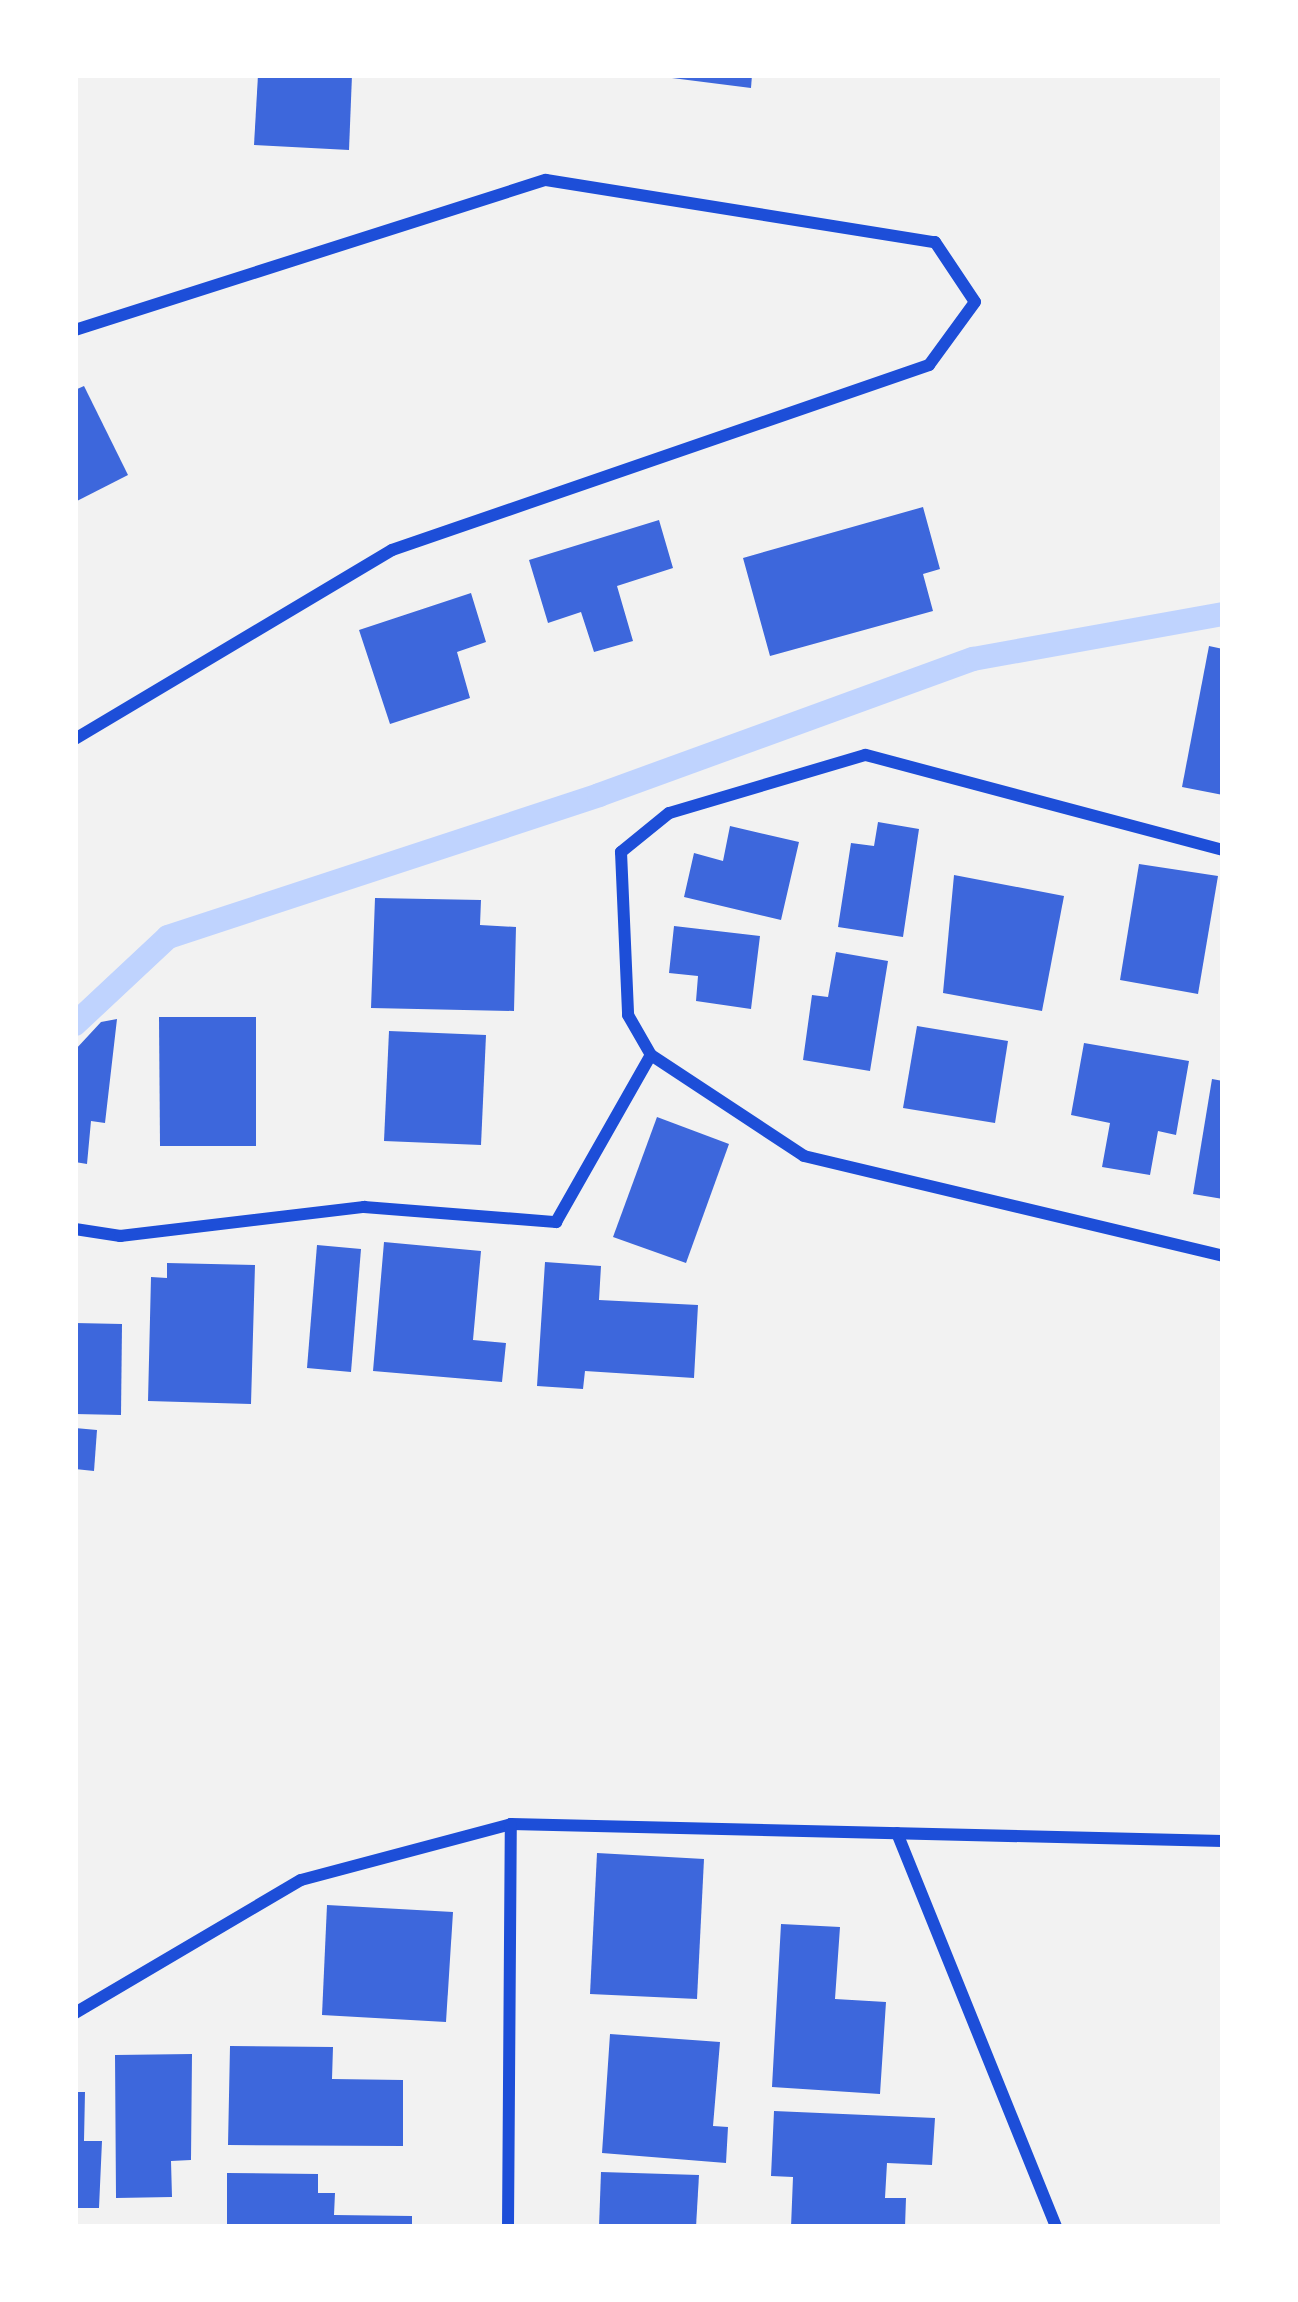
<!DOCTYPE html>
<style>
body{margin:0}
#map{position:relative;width:1298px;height:2302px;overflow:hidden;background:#f2f2f2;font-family:Mulish,sans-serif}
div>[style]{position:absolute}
.stream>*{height:24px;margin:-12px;padding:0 12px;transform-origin:12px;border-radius:12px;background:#bfd3fe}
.building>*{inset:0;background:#3d67dc}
.minor>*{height:12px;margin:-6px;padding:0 6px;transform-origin:6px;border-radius:6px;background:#1d4ed8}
span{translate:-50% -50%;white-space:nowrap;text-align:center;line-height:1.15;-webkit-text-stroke:9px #fff;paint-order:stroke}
.frame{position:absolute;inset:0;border:78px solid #fff;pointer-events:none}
</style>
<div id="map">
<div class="stream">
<div style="left:75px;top:1024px;width:127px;rotate:-43.1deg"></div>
<div style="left:168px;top:937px;width:454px;rotate:-18.2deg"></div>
<div style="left:599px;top:795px;width:398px;rotate:-20deg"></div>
<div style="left:973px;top:659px;width:254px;rotate:-10.2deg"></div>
</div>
<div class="building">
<div style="clip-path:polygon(258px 75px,352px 75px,349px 150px,254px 145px)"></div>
<div style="clip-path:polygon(672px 75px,752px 75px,751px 88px,672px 78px)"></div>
<div style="clip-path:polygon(84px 386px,128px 475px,75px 502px,75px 390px)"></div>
<div style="clip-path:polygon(923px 507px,940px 569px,923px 574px,933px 611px,770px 656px,743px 558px)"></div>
<div style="clip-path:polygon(659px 520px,673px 568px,617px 586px,633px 641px,594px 652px,581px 612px,548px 623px,529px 560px)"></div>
<div style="clip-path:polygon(471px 593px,486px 642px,457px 652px,470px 698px,390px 724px,359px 630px)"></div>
<div style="clip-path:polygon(1209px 646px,1223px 649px,1223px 795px,1182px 787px)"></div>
<div style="clip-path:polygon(878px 822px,919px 829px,903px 937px,838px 927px,851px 843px,874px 846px)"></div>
<div style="clip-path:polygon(730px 826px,799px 842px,781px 920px,684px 897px,694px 853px,723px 861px)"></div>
<div style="clip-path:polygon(1139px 864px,1218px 876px,1198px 994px,1120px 980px)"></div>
<div style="clip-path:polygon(954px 875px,1064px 896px,1042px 1011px,943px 993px)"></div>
<div style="clip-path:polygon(375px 898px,481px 900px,480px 925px,516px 927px,514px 1011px,371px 1008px)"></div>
<div style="clip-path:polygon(674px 926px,760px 936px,751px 1009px,696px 1001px,698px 976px,669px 973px)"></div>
<div style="clip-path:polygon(836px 952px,888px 961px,870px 1071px,803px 1060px,812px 995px,828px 997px)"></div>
<div style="clip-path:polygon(159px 1017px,256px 1017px,256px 1146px,160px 1146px)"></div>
<div style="clip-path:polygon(117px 1019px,105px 1123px,91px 1121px,87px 1164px,75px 1162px,75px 1050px,101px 1022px)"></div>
<div style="clip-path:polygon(917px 1026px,1008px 1041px,995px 1123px,903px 1108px)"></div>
<div style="clip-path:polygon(389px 1031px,486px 1035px,481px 1145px,384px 1141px)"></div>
<div style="clip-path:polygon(1084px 1043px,1189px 1061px,1176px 1135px,1158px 1131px,1150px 1175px,1102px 1167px,1110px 1123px,1071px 1115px)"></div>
<div style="clip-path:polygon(1212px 1079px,1223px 1081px,1223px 1199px,1193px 1194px)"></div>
<div style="clip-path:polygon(657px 1117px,729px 1144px,686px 1263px,613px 1237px)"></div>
<div style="clip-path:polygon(384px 1242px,481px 1251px,473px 1340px,506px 1343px,502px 1382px,373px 1371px)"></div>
<div style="clip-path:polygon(317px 1245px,361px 1249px,351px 1372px,307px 1368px)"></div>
<div style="clip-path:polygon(545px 1262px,601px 1266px,599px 1300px,698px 1305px,694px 1378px,585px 1371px,583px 1389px,537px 1386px)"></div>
<div style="clip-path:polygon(167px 1263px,255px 1265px,251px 1404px,148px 1401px,151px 1277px,167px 1278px)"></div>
<div style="clip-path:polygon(75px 1323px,122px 1324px,121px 1415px,75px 1414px)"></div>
<div style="clip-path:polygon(75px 1428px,97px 1430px,94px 1471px,75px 1469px)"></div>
<div style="clip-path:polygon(597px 1853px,704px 1859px,697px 1999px,590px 1994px)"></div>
<div style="clip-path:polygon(327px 1905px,453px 1912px,446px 2022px,322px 2015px)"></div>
<div style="clip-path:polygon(781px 1924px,840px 1927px,835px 1999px,886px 2002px,880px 2094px,772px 2087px)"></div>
<div style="clip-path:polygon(610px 2034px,720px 2042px,713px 2126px,728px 2127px,726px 2163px,602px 2153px)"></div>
<div style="clip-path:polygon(230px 2046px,333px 2047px,332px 2079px,403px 2080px,403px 2146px,228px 2145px)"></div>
<div style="clip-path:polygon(192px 2054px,191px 2160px,171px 2161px,172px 2197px,116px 2198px,115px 2055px)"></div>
<div style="clip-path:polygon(75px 2092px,85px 2092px,84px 2141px,102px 2141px,99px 2208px,75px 2208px)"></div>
<div style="clip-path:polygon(774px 2111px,935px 2118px,932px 2165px,887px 2163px,885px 2198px,906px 2198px,905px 2227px,791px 2227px,793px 2177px,771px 2176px)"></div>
<div style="clip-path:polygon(601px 2172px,699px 2175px,696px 2227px,599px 2227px)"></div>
<div style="clip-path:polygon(227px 2173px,318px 2174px,318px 2193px,335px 2193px,334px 2215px,412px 2216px,412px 2227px,227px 2227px)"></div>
</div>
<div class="minor">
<div style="left:75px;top:330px;width:494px;rotate:-17.7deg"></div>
<div style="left:546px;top:180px;width:394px;rotate:9.1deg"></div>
<div style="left:935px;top:242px;width:72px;rotate:56.3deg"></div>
<div style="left:975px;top:302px;width:78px;rotate:126.1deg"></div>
<div style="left:929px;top:365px;width:568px;rotate:160.99deg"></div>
<div style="left:392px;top:550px;width:369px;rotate:149.2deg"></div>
<div style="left:1223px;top:850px;width:370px;rotate:-165.1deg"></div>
<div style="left:865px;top:755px;width:204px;rotate:163.5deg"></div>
<div style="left:669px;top:813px;width:62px;rotate:140.9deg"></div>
<div style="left:621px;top:852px;width:163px;rotate:87.5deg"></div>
<div style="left:628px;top:1015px;width:46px;rotate:60.1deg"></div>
<div style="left:651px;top:1055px;width:183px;rotate:33.4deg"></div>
<div style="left:804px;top:1156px;width:431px;rotate:13.4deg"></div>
<div style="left:75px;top:1229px;width:46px;rotate:8.8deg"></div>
<div style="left:120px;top:1236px;width:246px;rotate:-6.8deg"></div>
<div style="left:364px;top:1207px;width:193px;rotate:4.5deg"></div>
<div style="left:556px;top:1222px;width:192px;rotate:-60.4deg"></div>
<div style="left:897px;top:1833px;width:425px;rotate:68deg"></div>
<div style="left:75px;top:2013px;width:262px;rotate:-30.5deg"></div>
<div style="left:301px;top:1880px;width:217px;rotate:-14.9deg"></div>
<div style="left:511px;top:1824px;width:712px;rotate:1.37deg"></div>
<div style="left:508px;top:2227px;width:403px;rotate:-89.6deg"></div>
</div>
<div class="frame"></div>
</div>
